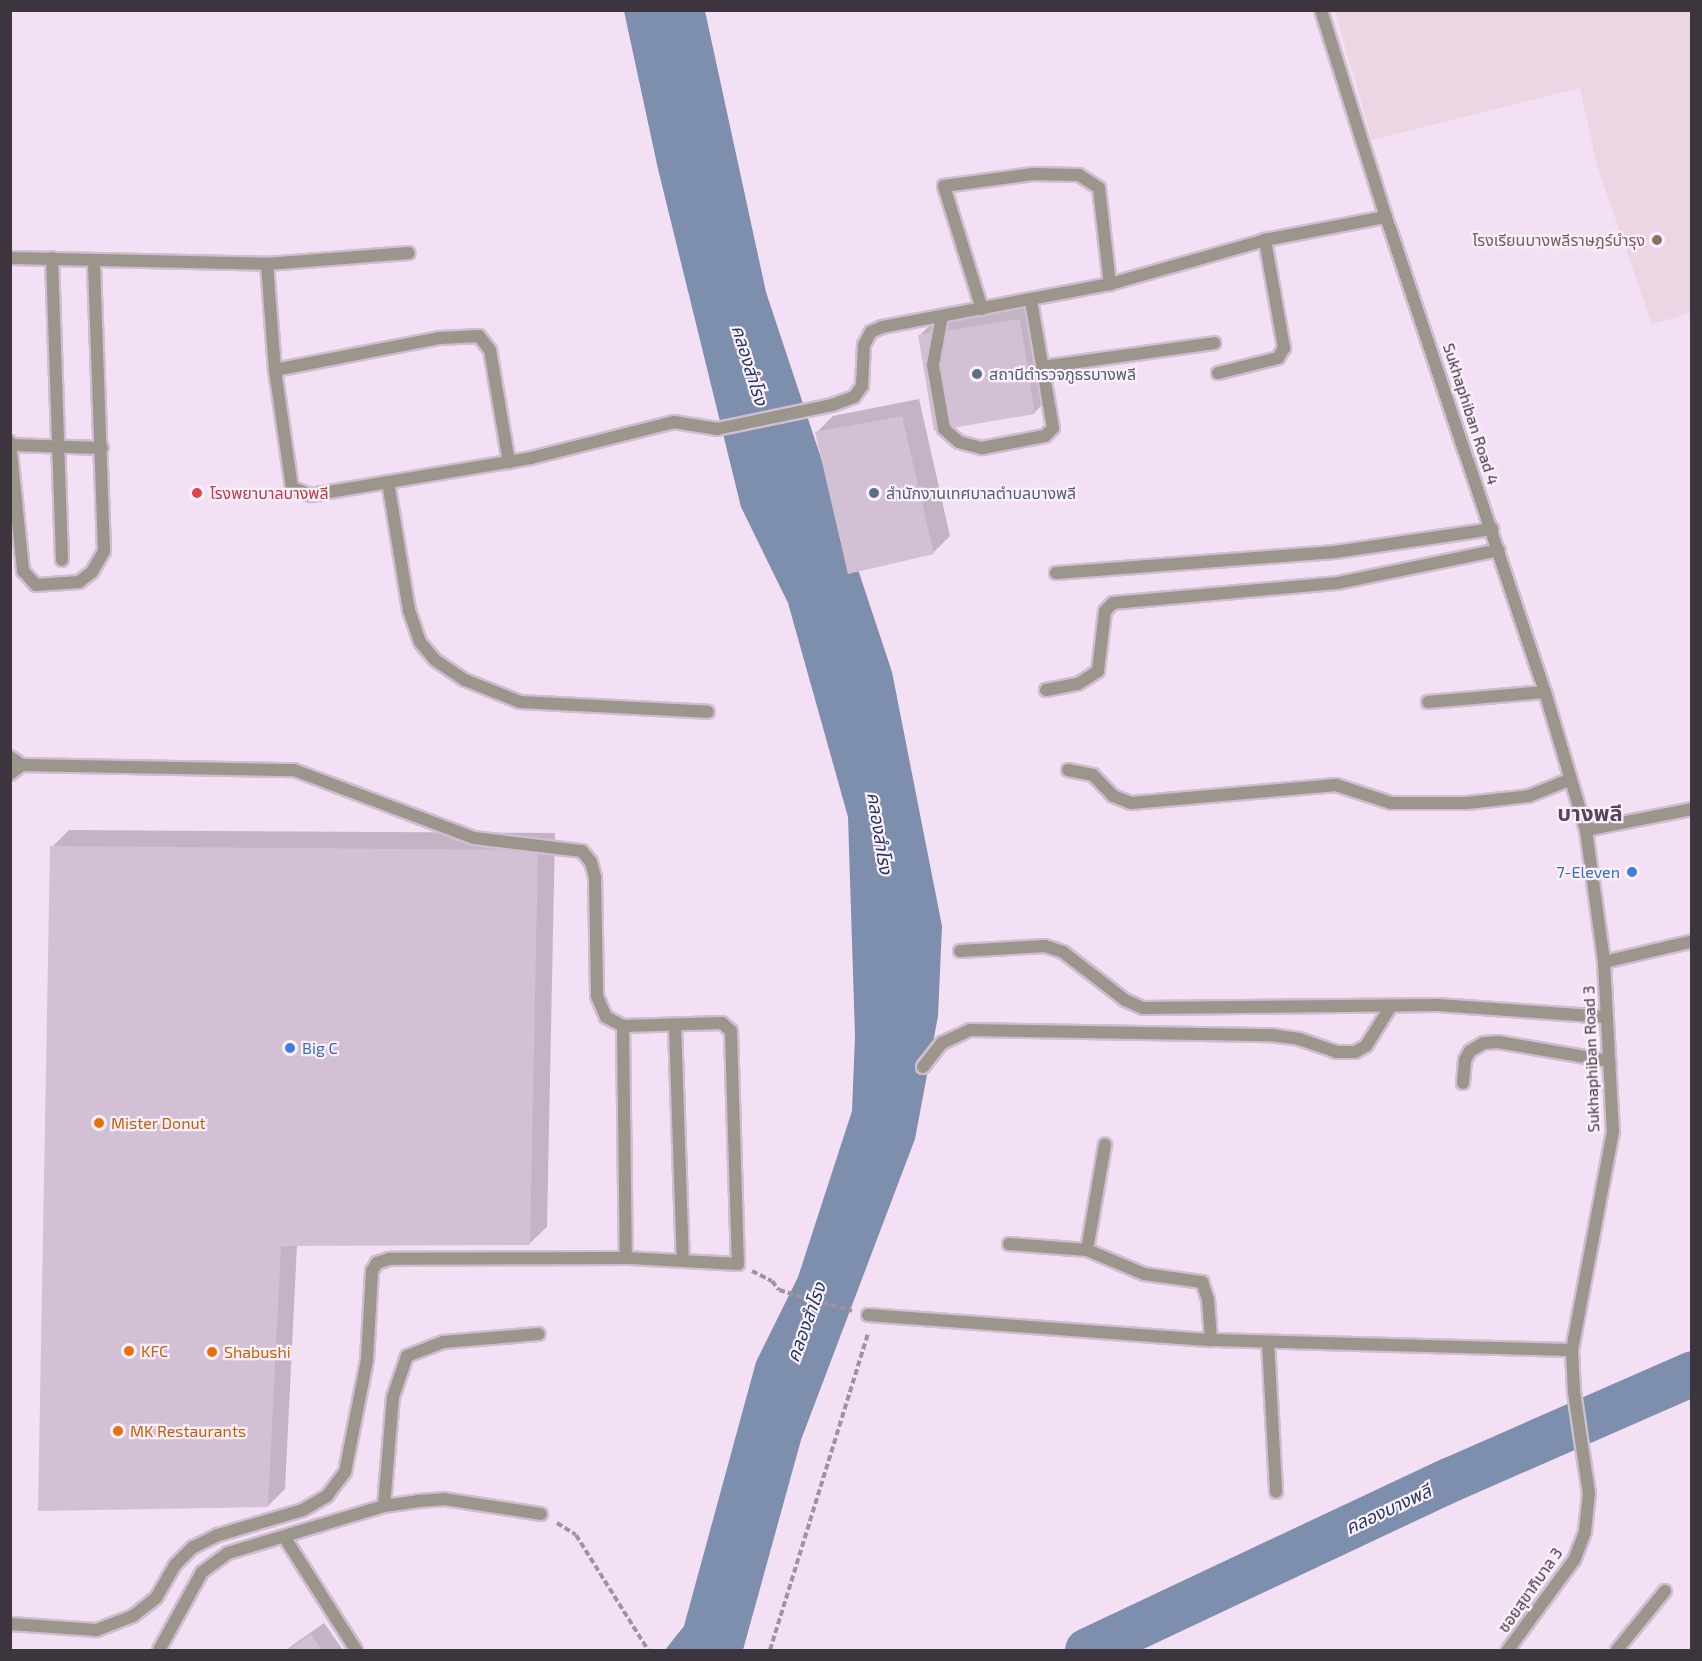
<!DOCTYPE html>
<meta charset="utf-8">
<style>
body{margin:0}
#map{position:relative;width:1702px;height:1661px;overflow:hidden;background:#f4e0f5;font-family:"Exo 2","Noto Sans Thai",sans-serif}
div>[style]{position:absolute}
.education>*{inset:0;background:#edd6e3}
.water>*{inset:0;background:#7e8fad}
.shadow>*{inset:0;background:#0003}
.river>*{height:45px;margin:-22.5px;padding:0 22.5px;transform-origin:22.5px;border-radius:22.5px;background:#7e8fad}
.building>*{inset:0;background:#d3c0d4}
.path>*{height:4px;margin-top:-2px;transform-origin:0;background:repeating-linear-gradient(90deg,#a192a1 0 6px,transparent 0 9px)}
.roads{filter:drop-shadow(2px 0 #cfbed0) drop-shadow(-2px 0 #cfbed0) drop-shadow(0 2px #cfbed0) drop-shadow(0 -2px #cfbed0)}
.lane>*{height:12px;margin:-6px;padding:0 6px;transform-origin:6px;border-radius:6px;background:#9b958b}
.street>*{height:12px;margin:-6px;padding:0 6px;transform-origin:6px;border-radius:6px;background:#9b958b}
.dots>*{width:16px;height:16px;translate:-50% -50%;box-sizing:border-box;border:3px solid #fdf0fd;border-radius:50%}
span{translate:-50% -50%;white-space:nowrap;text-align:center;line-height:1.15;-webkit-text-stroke:4.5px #fdf0fd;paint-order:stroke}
.education-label{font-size:16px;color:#785e54}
.right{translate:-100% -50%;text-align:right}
.service-label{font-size:16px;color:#4e5e75}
.left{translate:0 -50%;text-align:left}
.street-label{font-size:16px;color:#3d353d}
.health-label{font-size:16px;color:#be3a42}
.shop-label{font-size:16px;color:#366cbe}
.food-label{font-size:16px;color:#c56008}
.water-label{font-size:18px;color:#213761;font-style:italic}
.district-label{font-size:22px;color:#564657;font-weight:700}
.frame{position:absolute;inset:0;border:12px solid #3d353d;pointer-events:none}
</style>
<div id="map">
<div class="education">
<div style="clip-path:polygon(1335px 11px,1691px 11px,1691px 313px,1652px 324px,1597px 166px,1580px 88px,1372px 140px)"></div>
</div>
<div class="water">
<div style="clip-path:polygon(624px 11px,705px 11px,766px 292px,892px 672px,942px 926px,938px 1016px,915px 1139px,801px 1440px,743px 1650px,665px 1650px,684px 1626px,756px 1362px,798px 1277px,852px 1111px,855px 1036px,848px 817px,788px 603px,741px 507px,658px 169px)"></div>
</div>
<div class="shadow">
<div style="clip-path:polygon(1037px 303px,1051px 396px,1034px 413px,920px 335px,937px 318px)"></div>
<div style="clip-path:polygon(919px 399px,950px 536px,933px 553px,816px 433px,833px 416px)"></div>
<div style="clip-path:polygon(69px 830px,555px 833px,547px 1227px,529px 1244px,297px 1245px,285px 1489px,268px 1506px,52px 847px)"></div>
<div style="clip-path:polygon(324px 1623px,343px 1650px,286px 1650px,290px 1647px)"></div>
</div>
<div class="river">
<div style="left:1087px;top:1650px;width:402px;rotate:-25.2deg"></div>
<div style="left:1451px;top:1479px;width:263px;rotate:-23.7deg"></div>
</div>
<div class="building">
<div style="clip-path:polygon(1020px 319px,1035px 414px,934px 431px,918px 335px)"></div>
<div style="clip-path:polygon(902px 416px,934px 554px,848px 574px,815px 432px)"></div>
<div style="clip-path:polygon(50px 846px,538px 850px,530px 1245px,281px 1246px,268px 1507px,38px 1511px)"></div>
<div style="clip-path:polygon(311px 1634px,322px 1650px,288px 1650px)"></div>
</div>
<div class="path">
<div style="left:752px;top:1271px;width:22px;rotate:27deg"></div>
<div style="left:772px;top:1281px;width:11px;rotate:52deg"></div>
<div style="left:779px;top:1290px;width:76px;rotate:16deg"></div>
<div style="left:557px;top:1523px;width:22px;rotate:32deg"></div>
<div style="left:576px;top:1535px;width:136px;rotate:57.9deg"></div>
<div style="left:770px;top:1650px;width:332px;rotate:-72.8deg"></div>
</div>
<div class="roads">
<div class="lane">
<div style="left:52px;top:258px;width:302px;rotate:88.1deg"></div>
<div style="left:942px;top:316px;width:50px;rotate:100.4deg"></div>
<div style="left:933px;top:365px;width:65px;rotate:80.2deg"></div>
<div style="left:944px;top:429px;width:20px;rotate:41deg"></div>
<div style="left:959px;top:442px;width:24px;rotate:15deg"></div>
<div style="left:982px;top:448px;width:64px;rotate:-10.8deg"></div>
<div style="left:1045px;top:436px;width:11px;rotate:-45deg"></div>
<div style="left:1053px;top:428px;width:130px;rotate:-99.8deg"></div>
<div style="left:1042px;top:367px;width:174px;rotate:-7.9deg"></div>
<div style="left:10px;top:442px;width:130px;rotate:84.2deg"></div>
<div style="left:23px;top:571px;width:19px;rotate:47deg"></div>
<div style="left:36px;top:585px;width:43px;rotate:-4deg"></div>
<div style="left:79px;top:582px;width:16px;rotate:-38deg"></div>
<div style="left:92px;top:572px;width:24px;rotate:-60deg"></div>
<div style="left:104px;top:551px;width:290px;rotate:-92deg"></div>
<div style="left:11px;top:445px;width:91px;rotate:1.9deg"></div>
<div style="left:388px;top:482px;width:130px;rotate:80.7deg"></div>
<div style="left:409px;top:610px;width:34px;rotate:71deg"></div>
<div style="left:420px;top:642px;width:23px;rotate:50deg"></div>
<div style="left:435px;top:660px;width:36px;rotate:34deg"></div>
<div style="left:465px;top:680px;width:59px;rotate:21.8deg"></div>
<div style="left:520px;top:702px;width:188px;rotate:3deg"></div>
<div style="left:10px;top:757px;width:14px;rotate:34deg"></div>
<div style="left:10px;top:774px;width:15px;rotate:-37deg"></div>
<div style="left:22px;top:765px;width:272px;rotate:1.1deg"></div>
<div style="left:294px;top:770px;width:192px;rotate:20.7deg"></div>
<div style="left:474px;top:838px;width:109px;rotate:6.9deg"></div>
<div style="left:582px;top:851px;width:14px;rotate:51deg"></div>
<div style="left:591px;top:862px;width:16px;rotate:75deg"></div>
<div style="left:595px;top:877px;width:119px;rotate:89deg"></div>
<div style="left:597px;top:996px;width:23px;rotate:67deg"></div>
<div style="left:606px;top:1017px;width:19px;rotate:28deg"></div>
<div style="left:623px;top:1026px;width:232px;rotate:89.3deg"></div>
<div style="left:626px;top:1258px;width:237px;rotate:179.8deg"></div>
<div style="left:389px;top:1259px;width:13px;rotate:162deg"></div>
<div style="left:377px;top:1263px;width:9px;rotate:122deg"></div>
<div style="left:372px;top:1271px;width:89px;rotate:93.2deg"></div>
<div style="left:367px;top:1360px;width:114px;rotate:101.1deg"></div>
<div style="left:345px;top:1472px;width:30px;rotate:127deg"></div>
<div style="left:327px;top:1496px;width:28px;rotate:150deg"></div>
<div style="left:303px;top:1510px;width:89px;rotate:163.6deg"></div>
<div style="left:218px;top:1535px;width:28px;rotate:154deg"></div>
<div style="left:193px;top:1547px;width:25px;rotate:135deg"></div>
<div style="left:175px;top:1565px;width:38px;rotate:120deg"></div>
<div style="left:156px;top:1598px;width:29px;rotate:142deg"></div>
<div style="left:133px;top:1616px;width:40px;rotate:159deg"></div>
<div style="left:96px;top:1630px;width:86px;rotate:-176deg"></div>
<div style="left:675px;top:1025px;width:235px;rotate:88.1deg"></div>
<div style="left:623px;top:1026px;width:99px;rotate:-1.7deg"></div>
<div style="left:722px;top:1023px;width:12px;rotate:42deg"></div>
<div style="left:731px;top:1031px;width:233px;rotate:88.3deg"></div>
<div style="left:738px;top:1264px;width:112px;rotate:-176.9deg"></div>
</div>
<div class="street">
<div style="left:1321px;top:10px;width:217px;rotate:72.6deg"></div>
<div style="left:1386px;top:217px;width:501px;rotate:71.49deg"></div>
<div style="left:1545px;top:692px;width:144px;rotate:73.5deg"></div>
<div style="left:1586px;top:830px;width:133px;rotate:82.2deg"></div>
<div style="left:1604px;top:962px;width:169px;rotate:87deg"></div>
<div style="left:1613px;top:1131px;width:223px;rotate:100.6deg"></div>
<div style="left:1572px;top:1350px;width:42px;rotate:87.3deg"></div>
<div style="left:1574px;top:1392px;width:102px;rotate:81.6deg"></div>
<div style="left:1589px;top:1493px;width:39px;rotate:96deg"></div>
<div style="left:1585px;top:1532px;width:30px;rotate:111deg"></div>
<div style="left:1574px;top:1560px;width:112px;rotate:126.3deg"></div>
<div style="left:10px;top:258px;width:257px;rotate:1.3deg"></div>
<div style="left:267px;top:264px;width:142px;rotate:-4.4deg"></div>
<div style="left:267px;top:264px;width:106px;rotate:85.7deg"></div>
<div style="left:275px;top:370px;width:119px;rotate:81.8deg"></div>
<div style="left:292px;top:488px;width:20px;rotate:20deg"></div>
<div style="left:311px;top:495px;width:223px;rotate:-9.5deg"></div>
<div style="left:531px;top:458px;width:147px;rotate:-14.1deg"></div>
<div style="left:674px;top:422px;width:44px;rotate:9.2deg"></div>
<div style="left:717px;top:429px;width:117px;rotate:-11.8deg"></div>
<div style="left:832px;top:405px;width:23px;rotate:-20deg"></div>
<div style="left:854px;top:397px;width:14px;rotate:-54deg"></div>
<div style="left:862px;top:386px;width:41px;rotate:-87.2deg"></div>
<div style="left:864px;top:345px;width:15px;rotate:-62deg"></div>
<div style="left:871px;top:332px;width:12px;rotate:-24deg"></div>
<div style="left:882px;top:327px;width:232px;rotate:-10.7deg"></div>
<div style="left:1110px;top:284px;width:161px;rotate:-15.8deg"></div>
<div style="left:1265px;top:240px;width:123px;rotate:-10.8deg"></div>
<div style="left:982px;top:309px;width:129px;rotate:-107.2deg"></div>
<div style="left:944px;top:186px;width:90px;rotate:-7.7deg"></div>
<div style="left:1033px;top:174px;width:46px;rotate:1.2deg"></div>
<div style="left:1079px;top:175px;width:24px;rotate:33deg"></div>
<div style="left:1099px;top:188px;width:97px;rotate:83.5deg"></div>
<div style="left:275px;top:370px;width:168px;rotate:-11deg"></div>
<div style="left:440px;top:338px;width:39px;rotate:-3deg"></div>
<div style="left:479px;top:336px;width:18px;rotate:52deg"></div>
<div style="left:490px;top:350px;width:114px;rotate:80.4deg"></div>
<div style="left:1218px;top:373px;width:62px;rotate:-14deg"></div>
<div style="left:1278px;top:358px;width:12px;rotate:-59deg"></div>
<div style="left:1284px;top:348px;width:110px;rotate:-100deg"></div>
<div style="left:1056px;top:573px;width:280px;rotate:-4.3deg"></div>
<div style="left:1335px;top:552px;width:159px;rotate:-8.3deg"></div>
<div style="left:1046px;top:690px;width:33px;rotate:-11deg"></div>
<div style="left:1078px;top:684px;width:24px;rotate:-33deg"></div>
<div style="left:1098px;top:671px;width:60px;rotate:-83.3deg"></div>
<div style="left:1105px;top:611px;width:11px;rotate:-45deg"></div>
<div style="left:1113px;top:603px;width:226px;rotate:-5.1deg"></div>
<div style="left:1338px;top:583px;width:164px;rotate:-11.6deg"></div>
<div style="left:1428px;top:702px;width:117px;rotate:-4.9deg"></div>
<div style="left:1068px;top:770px;width:25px;rotate:11deg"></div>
<div style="left:1093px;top:775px;width:29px;rotate:46deg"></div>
<div style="left:1113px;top:796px;width:19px;rotate:21deg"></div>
<div style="left:1131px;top:803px;width:206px;rotate:-5deg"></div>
<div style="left:1336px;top:785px;width:58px;rotate:18.1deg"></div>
<div style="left:1391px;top:803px;width:76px"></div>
<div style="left:1467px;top:803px;width:62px;rotate:-6.4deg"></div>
<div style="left:1529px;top:796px;width:45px;rotate:-22deg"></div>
<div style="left:1586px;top:830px;width:108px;rotate:-11.2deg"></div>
<div style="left:960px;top:951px;width:85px;rotate:-3.4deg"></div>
<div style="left:1045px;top:946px;width:19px;rotate:18deg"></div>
<div style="left:1063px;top:952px;width:78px;rotate:37.7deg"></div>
<div style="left:1125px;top:1000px;width:20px;rotate:24deg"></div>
<div style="left:1143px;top:1008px;width:295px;rotate:-0.6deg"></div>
<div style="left:1438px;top:1005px;width:169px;rotate:4.1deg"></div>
<div style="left:1604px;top:962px;width:88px;rotate:-13.1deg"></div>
<div style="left:923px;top:1067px;width:31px;rotate:-52deg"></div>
<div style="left:942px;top:1043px;width:31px;rotate:-25deg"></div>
<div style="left:970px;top:1030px;width:301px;rotate:1deg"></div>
<div style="left:1271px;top:1035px;width:28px;rotate:8deg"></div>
<div style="left:1299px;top:1039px;width:39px;rotate:19deg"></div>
<div style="left:1336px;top:1052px;width:19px"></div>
<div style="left:1355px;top:1052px;width:13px;rotate:-29deg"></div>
<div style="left:1366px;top:1046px;width:47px;rotate:-58deg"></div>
<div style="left:1463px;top:1083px;width:23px;rotate:-85deg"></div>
<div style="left:1465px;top:1060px;width:10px;rotate:-61deg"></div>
<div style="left:1470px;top:1051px;width:16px;rotate:-30deg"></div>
<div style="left:1484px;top:1043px;width:14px;rotate:-4deg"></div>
<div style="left:1498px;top:1042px;width:113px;rotate:9.7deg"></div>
<div style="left:1009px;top:1244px;width:78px;rotate:4.4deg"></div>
<div style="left:1087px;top:1250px;width:62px;rotate:22.8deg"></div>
<div style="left:1144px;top:1274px;width:59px;rotate:7.9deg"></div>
<div style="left:1202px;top:1282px;width:18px;rotate:71deg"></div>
<div style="left:1208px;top:1299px;width:41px;rotate:85.8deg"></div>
<div style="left:1087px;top:1250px;width:107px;rotate:-80.3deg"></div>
<div style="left:868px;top:1315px;width:344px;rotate:4.2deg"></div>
<div style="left:1211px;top:1340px;width:361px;rotate:1.6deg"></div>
<div style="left:1268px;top:1342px;width:150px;rotate:86.9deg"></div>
<div style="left:384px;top:1506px;width:109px;rotate:-85.3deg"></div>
<div style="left:393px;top:1397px;width:43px;rotate:-71.1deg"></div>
<div style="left:407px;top:1356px;width:40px;rotate:-21deg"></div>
<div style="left:444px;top:1342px;width:95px;rotate:-4.8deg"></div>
<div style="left:285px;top:1538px;width:133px;rotate:57.6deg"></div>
<div style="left:159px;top:1650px;width:89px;rotate:-61.1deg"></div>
<div style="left:202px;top:1572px;width:32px;rotate:-36deg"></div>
<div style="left:228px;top:1553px;width:163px;rotate:-16.8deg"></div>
<div style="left:384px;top:1506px;width:34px;rotate:-8deg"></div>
<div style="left:418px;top:1501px;width:26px;rotate:-4deg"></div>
<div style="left:444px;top:1499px;width:98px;rotate:8.8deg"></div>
<div style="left:1617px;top:1650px;width:76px;rotate:-50.9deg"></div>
</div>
</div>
<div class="dots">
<div style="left:1657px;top:240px;background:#8d6e63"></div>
<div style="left:977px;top:374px;background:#5c6f8a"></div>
<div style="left:197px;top:493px;background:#e0444e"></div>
<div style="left:874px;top:493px;background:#5c6f8a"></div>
<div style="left:1632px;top:872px;background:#3f7fe0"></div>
<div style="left:290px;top:1048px;background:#3f7fe0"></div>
<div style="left:99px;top:1123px;background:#e8710a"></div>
<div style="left:129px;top:1351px;background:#e8710a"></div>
<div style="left:212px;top:1352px;background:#e8710a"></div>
<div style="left:118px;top:1431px;background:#e8710a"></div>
</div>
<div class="education-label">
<span class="right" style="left:1645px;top:240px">โรงเรียนบางพลีราษฎร์บำรุง</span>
</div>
<div class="service-label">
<span class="left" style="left:989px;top:374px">สถานีตำรวจภูธรบางพลี</span>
<span class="left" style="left:886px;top:493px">สำนักงานเทศบาลตำบลบางพลี</span>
</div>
<div class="street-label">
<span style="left:1471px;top:414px;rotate:72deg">Sukhaphiban Road 4</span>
<span style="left:1591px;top:1059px;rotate:-92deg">Sukhaphiban Road 3</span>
<span style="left:1530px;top:1590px;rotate:-55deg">ซอยสุขาภิบาล 3</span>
</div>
<div class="health-label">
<span class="left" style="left:210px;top:493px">โรงพยาบาลบางพลี</span>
</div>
<div class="shop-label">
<span class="right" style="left:1620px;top:872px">7-Eleven</span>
<span class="left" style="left:302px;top:1048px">Big C</span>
</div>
<div class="food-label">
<span class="left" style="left:111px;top:1123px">Mister Donut</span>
<span class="left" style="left:141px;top:1351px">KFC</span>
<span class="left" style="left:224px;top:1352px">Shabushi</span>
<span class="left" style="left:130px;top:1431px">MK Restaurants</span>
</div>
<div class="water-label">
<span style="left:750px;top:365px;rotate:73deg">คลองสำโรง</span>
<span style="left:880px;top:833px;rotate:81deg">คลองสำโรง</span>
<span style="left:806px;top:1322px;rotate:-70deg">คลองสำโรง</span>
<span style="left:1388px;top:1509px;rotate:-25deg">คลองบางพลี</span>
</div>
<div class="district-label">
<span style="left:1590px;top:813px">บางพลี</span>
</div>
<div class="frame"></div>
</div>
